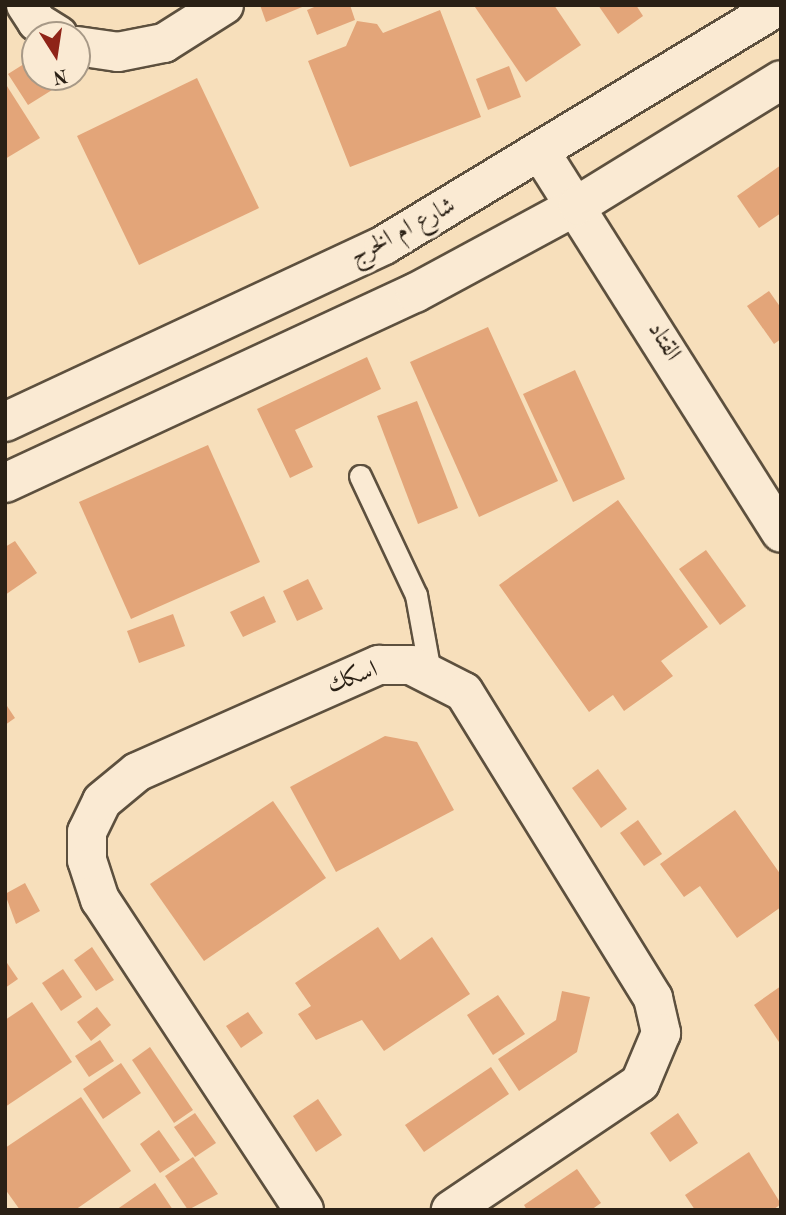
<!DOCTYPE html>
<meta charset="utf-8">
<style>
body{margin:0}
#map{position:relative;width:786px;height:1215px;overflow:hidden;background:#f7dfbb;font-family:"Old Standard TT",Amiri,serif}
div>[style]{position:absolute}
.building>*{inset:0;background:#e3a579}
.roads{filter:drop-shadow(2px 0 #5d503e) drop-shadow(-2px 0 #5d503e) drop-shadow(0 2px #5d503e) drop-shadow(0 -2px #5d503e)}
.lane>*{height:21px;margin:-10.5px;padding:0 10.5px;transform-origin:10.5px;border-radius:10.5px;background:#faead3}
.street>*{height:38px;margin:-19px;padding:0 19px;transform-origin:19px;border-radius:19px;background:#faead3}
.secondary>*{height:38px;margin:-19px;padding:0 19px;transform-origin:19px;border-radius:19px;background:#faead3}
span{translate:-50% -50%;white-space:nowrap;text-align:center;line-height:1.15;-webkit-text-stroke:7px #faead3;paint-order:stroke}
.street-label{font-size:24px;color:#2a2015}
.frame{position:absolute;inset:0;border:7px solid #2a2015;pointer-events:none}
.north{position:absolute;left:21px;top:21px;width:70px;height:70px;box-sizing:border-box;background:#faead3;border:2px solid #a79987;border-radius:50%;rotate:168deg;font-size:19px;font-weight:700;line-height:28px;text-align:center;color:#2a2015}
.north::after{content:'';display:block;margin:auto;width:24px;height:32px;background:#8f2418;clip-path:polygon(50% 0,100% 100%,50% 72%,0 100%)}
</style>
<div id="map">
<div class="building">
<div style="clip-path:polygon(260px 5px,307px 5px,266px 22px)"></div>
<div style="clip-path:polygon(319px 5px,350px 5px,355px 20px,317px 35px,307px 10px)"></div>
<div style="clip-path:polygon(554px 5px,581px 45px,526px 82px,475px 7px)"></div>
<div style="clip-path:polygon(598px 5px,636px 5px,643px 16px,618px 34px)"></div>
<div style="clip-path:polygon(440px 10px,481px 117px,350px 167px,308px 61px,346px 46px,357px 21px,377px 24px,383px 33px)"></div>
<div style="clip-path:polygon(35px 57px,35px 77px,55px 77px,60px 85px,28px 105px,8px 74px)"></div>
<div style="clip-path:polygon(509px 66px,521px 97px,488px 110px,476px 79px)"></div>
<div style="clip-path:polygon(197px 78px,259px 208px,139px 265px,77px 136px)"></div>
<div style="clip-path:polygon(5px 83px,40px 138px,5px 159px)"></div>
<div style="clip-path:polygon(781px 165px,781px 213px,759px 228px,737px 196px)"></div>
<div style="clip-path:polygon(769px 291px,781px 308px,781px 339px,774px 344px,747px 306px)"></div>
<div style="clip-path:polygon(488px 327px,558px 481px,479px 517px,410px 362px)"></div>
<div style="clip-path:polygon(367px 357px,381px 389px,295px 430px,313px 467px,290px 478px,257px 409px)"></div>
<div style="clip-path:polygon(575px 370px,625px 479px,573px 502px,523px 394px)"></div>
<div style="clip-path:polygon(417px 401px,458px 508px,418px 524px,377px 416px)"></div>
<div style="clip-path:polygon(208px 445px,260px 562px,131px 619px,79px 502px)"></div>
<div style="clip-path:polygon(618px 500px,708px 627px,661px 661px,673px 676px,624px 711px,613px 695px,589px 712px,499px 585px)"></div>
<div style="clip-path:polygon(15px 541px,37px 573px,5px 595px,5px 547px)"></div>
<div style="clip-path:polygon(706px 550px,746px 606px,720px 625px,679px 569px)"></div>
<div style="clip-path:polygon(308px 579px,323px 609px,297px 621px,283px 591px)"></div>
<div style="clip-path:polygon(264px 596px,276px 622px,243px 637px,230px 612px)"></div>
<div style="clip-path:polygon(173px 614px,185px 646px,139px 663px,127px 631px)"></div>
<div style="clip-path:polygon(5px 703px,15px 718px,5px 725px)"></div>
<div style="clip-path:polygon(385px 736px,417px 742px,454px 810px,336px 872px,290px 787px)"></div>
<div style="clip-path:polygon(598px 769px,627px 809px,601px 828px,572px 788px)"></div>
<div style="clip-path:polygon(273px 801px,326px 878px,204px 961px,150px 884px)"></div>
<div style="clip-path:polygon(735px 810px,781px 875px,781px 907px,737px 938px,700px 886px,684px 897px,660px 864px)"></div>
<div style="clip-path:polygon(638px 820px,662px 854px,644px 866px,620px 833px)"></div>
<div style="clip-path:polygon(25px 883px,40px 911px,16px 924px,5px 894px)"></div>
<div style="clip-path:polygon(378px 927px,400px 960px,432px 937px,470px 994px,384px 1051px,362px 1020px,316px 1040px,298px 1014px,311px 1006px,295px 983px)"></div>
<div style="clip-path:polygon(92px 947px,114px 980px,96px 991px,74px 960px)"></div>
<div style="clip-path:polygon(5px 960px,18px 979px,5px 988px)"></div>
<div style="clip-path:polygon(63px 969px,82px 997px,61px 1011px,42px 983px)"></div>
<div style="clip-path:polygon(781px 986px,781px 1045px,754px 1005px)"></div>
<div style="clip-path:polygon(562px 991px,590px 997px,577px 1052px,519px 1091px,498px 1059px,556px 1020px)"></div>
<div style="clip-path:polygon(498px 995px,525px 1034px,493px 1055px,467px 1015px)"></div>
<div style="clip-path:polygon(32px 1002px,72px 1062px,5px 1107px,5px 1020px)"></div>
<div style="clip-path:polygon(97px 1007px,111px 1025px,91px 1041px,77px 1022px)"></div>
<div style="clip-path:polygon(248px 1012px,263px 1033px,241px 1048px,226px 1026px)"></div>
<div style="clip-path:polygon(100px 1040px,114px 1061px,89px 1077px,75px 1056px)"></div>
<div style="clip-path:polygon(150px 1047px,193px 1110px,174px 1123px,132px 1060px)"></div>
<div style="clip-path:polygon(121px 1063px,141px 1093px,103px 1119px,83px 1089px)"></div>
<div style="clip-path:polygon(491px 1067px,509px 1094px,424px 1152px,405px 1125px)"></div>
<div style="clip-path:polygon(81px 1097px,131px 1171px,75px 1210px,20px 1210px,5px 1189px,5px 1148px)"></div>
<div style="clip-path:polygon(318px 1099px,342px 1135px,316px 1152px,293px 1116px)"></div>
<div style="clip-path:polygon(195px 1113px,216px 1143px,195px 1157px,174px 1127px)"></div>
<div style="clip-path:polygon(678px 1113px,698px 1143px,670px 1162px,650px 1133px)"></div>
<div style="clip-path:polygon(159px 1130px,180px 1160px,160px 1173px,140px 1144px)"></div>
<div style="clip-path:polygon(749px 1152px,781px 1204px,773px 1210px,695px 1210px,685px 1195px)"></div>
<div style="clip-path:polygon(193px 1157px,218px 1194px,188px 1210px,165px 1176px)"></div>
<div style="clip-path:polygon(577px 1169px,601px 1203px,591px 1210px,527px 1210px,524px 1205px)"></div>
<div style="clip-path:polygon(155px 1183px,173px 1210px,116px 1210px)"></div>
</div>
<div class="roads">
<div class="lane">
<div style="left:360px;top:476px;width:132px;rotate:64.8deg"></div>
<div style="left:416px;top:595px;width:78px;rotate:79.7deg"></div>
</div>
<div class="street">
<div style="left:26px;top:5px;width:20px;rotate:57deg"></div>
<div style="left:37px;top:22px;width:25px;rotate:32deg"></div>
<div style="left:77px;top:46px;width:41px;rotate:8.3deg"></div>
<div style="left:118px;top:52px;width:47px;rotate:-11.1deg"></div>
<div style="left:164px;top:43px;width:71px;rotate:-32.3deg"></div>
<div style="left:541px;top:153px;width:449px;rotate:57.7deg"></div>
<div style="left:304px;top:1210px;width:371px;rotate:-123.3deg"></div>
<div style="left:100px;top:900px;width:42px;rotate:-108deg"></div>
<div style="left:87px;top:860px;width:28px;rotate:-90deg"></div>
<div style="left:87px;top:832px;width:34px;rotate:-64deg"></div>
<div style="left:102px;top:801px;width:45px;rotate:-39.6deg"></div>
<div style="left:137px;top:772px;width:265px;rotate:-23.9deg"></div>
<div style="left:379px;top:665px;width:32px"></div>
<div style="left:411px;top:665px;width:59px;rotate:27deg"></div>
<div style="left:464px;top:692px;width:360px;rotate:58.3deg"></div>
<div style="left:653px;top:998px;width:36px;rotate:77deg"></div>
<div style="left:661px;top:1033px;width:54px;rotate:112.8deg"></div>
<div style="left:640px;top:1083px;width:228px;rotate:146.1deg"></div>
</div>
<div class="secondary">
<div style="left:5px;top:422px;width:418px;rotate:-25deg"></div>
<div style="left:384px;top:245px;width:463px;rotate:-31.2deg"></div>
<div style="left:5px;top:483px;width:452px;rotate:-24.9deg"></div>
<div style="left:415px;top:293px;width:185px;rotate:-28.4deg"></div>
<div style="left:578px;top:205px;width:238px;rotate:-31.6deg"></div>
</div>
</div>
<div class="street-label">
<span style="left:403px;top:232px;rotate:-28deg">شارع ام الخرج</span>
<span style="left:663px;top:342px;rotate:58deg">القتاد</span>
<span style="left:353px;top:679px;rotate:-21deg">اسكك</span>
</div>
<div class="frame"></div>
<div class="north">N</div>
</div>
